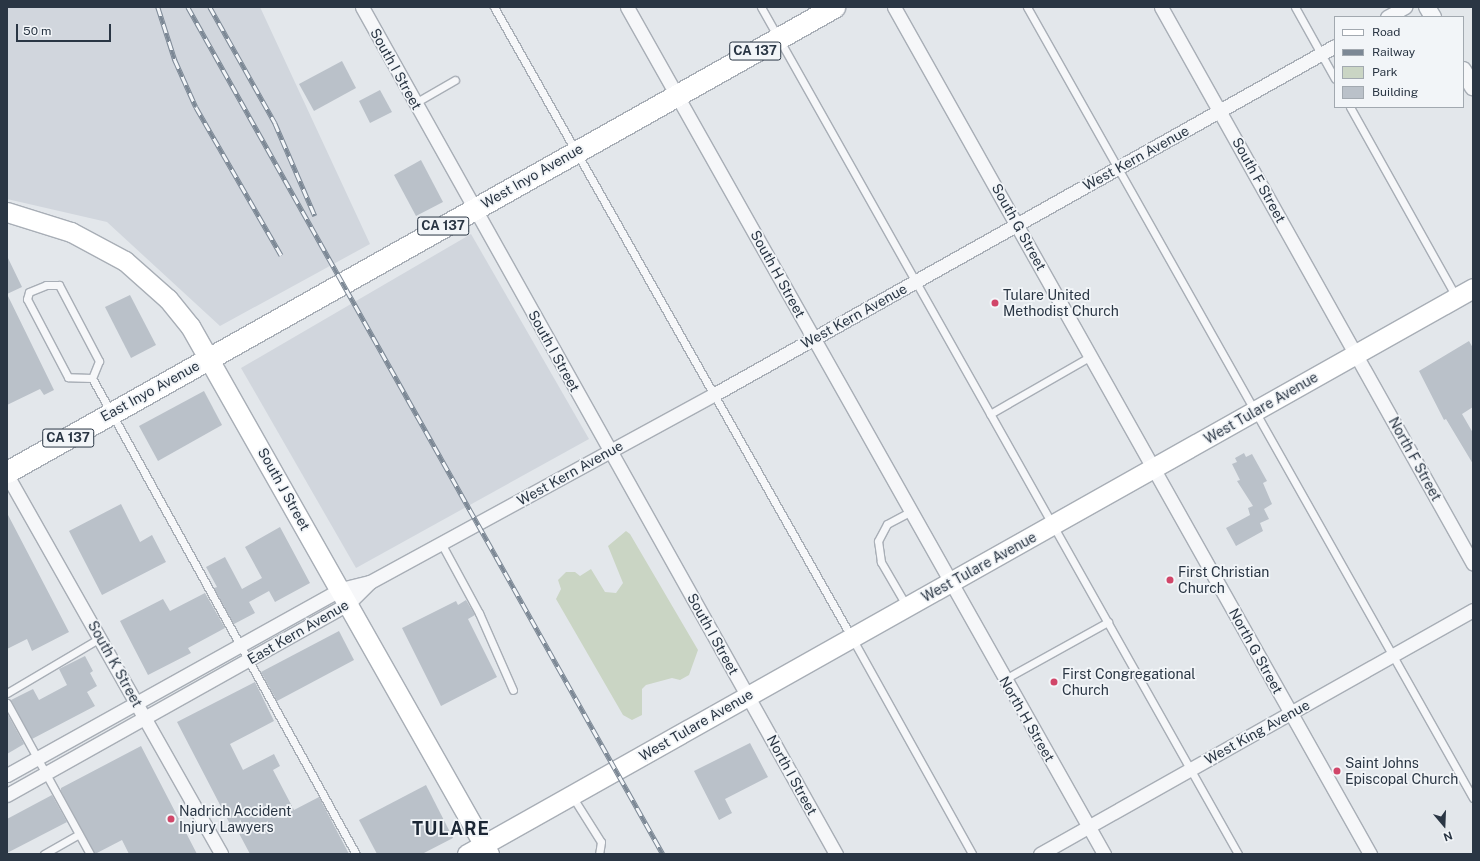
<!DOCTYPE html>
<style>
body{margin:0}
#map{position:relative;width:1480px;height:861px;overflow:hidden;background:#e3e7eb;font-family:"Public Sans",sans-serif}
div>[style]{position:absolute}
.built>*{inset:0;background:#d1d6dd}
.green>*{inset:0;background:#cad5c4}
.building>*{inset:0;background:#bac1c9}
.roads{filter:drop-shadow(1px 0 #a8aeb6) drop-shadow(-1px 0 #a8aeb6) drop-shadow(0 1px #a8aeb6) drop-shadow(0 -1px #a8aeb6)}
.service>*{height:7px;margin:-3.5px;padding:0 3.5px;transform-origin:3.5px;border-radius:3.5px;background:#f6f7f9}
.minor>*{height:13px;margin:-6.5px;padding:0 6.5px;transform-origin:6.5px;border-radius:6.5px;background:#f6f7f9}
.tertiary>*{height:16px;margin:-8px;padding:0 8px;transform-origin:8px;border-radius:8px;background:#f6f7f9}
.secondary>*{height:19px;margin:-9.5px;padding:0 9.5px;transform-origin:9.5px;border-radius:9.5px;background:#fff}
.primary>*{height:21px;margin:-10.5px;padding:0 10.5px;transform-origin:10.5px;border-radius:10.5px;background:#fff}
.rail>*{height:4.5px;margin-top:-2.25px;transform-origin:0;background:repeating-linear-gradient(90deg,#f2f5f8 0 9px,#7c8895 0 18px);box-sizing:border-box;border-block:1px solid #7c8895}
.dots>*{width:11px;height:11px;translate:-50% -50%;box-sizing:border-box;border:2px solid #f2f5f8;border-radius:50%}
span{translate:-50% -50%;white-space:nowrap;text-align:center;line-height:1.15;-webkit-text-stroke:3.5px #f2f5f8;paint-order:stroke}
.shield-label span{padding:1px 3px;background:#f2f5f8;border:1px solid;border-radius:3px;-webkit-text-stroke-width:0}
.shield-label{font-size:13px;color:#2a3644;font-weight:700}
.street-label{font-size:14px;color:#2a3644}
.poi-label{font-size:14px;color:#2a3644}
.left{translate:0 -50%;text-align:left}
.district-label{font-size:18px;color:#1c2735;font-weight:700;letter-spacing:1px}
.frame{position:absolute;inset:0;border:8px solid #2a3644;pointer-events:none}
.legend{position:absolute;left:1334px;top:16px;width:130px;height:92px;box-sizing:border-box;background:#f2f5f8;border:1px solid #a2a9b0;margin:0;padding:5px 7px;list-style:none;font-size:12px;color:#2a3644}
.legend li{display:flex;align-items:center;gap:8px;height:20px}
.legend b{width:20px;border:1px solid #a2a9b0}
.north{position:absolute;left:1424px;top:805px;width:40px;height:40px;-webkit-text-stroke:3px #f2f5f8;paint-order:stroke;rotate:161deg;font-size:11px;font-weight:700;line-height:16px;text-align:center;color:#2a3644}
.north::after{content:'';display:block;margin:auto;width:14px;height:18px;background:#2a3644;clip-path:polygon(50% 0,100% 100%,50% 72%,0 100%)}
.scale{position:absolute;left:16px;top:24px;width:95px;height:18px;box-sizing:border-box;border:2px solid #2a3644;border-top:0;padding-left:5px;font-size:12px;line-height:14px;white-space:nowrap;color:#2a3644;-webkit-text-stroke:3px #f2f5f8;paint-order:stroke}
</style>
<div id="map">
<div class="built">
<div style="clip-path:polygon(7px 7px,260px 7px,370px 244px,220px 326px,107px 222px,7px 199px)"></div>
<div style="clip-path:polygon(471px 234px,589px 439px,356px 568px,241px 368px)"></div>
</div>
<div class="green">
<div style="clip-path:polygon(626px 531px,630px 534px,698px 650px,689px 675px,680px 680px,672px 678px,646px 685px,642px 689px,642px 715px,632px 720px,623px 715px,556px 599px,561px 589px,558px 580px,566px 572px,575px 572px,580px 576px,591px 569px,605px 592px,616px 593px,623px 583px,608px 546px)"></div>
</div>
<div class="building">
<div style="clip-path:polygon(342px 61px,356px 88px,314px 111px,299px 84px)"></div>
<div style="clip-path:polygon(380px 90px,392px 112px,370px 123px,359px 101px)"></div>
<div style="clip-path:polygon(421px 160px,443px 202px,416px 216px,394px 175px)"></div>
<div style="clip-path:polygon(7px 256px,22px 287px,7px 294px,54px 390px,44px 395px,40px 389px,7px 405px)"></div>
<div style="clip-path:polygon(130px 295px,156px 345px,131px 358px,105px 307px)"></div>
<div style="clip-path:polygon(1469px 341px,1473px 348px,1473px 407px,1462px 414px,1473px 433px,1473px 464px,1446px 419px,1444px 420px,1419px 371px)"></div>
<div style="clip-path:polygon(204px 391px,222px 425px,158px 461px,139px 426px)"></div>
<div style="clip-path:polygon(1244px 453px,1246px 457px,1252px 454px,1267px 481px,1263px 483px,1272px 504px,1264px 509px,1269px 519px,1260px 523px,1263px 531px,1236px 546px,1226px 528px,1250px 515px,1248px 508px,1253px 506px,1237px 481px,1240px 480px,1232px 464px,1237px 462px,1235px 458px)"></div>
<div style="clip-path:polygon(121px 504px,140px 542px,152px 535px,166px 562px,102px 595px,69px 531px)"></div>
<div style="clip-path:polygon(7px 513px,69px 632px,32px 651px,27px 639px,7px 649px)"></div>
<div style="clip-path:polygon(280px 527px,310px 583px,275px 602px,269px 591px,249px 602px,255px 613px,234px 624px,214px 588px,217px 587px,206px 567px,225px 557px,242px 589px,262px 578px,245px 547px)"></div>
<div style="clip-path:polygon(205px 593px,225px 628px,188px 648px,191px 653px,148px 675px,120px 621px,163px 599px,170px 611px)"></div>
<div style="clip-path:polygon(466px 600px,475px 615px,468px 619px,497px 677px,441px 706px,402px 628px,456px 601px,458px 605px)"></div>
<div style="clip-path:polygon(339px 631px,354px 660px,277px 701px,261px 672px)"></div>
<div style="clip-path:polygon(85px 656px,93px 671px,90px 673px,97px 686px,87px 692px,95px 706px,32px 739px,11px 700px,33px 689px,39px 700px,67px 685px,59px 669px)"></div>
<div style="clip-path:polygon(255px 682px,274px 721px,230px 744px,243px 770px,274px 754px,280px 766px,273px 770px,294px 810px,319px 797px,349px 854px,250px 854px,234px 824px,231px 826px,177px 722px)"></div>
<div style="clip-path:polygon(7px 713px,24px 744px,7px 754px)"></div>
<div style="clip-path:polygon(750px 743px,768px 777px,725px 799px,732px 813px,719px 820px,694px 771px)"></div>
<div style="clip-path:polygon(141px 746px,197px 854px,129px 854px,122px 840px,95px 854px,61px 791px,61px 788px)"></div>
<div style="clip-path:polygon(426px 785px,453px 838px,422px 854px,377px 854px,359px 820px)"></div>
<div style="clip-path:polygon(52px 795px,67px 822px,7px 853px,7px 819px)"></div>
</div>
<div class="roads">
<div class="service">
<div style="left:494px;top:7px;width:725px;rotate:60.43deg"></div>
<div style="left:852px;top:638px;width:247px;rotate:60.9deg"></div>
<div style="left:761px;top:7px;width:972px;rotate:60.61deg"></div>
<div style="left:1027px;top:7px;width:908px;rotate:60.58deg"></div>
<div style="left:1295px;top:7px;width:82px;rotate:60.9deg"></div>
<div style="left:415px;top:103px;width:46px;rotate:-29.9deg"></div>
<div style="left:1350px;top:107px;width:218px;rotate:60.8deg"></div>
<div style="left:92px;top:378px;width:24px;rotate:-178deg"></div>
<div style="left:68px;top:377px;width:88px;rotate:-117.7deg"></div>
<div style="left:27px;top:299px;width:7px;rotate:-74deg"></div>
<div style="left:29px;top:292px;width:18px;rotate:-22deg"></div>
<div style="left:46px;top:285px;width:13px"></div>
<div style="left:59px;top:285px;width:86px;rotate:62.2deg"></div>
<div style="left:99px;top:361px;width:18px;rotate:112deg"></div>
<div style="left:92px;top:378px;width:544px;rotate:60.99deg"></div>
<div style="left:990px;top:414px;width:116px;rotate:-29.9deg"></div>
<div style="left:441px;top:543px;width:80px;rotate:61.5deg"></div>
<div style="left:479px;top:613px;width:84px;rotate:66.2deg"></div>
<div style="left:906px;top:605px;width:50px;rotate:-120.2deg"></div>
<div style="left:881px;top:562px;width:21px;rotate:-98deg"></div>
<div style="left:878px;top:541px;width:19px;rotate:-62deg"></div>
<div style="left:887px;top:524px;width:27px;rotate:-28deg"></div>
<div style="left:1005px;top:679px;width:118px;rotate:-29deg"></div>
<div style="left:7px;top:693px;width:108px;rotate:-30.6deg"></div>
<div style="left:7px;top:703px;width:172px;rotate:61.2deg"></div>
<div style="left:572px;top:796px;width:54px;rotate:57.8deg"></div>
<div style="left:601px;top:842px;width:12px;rotate:99deg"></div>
<div style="left:44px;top:854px;width:40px;rotate:-29.7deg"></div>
</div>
<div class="minor">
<div style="left:362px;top:7px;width:971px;rotate:60.77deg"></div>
<div style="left:627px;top:7px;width:972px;rotate:60.61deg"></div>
<div style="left:894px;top:7px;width:972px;rotate:60.66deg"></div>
<div style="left:1161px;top:7px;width:638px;rotate:60.74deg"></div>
<div style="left:1387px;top:17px;width:21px;rotate:-29deg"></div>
<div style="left:7px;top:475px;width:435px;rotate:60.5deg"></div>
<div style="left:7px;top:775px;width:382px;rotate:-29.1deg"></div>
<div style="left:341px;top:589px;width:30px;rotate:-14deg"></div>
<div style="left:370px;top:582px;width:391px;rotate:-28.6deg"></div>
<div style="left:713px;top:395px;width:713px;rotate:-29.3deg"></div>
<div style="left:7px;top:795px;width:391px;rotate:-29.3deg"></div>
<div style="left:348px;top:604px;width:31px;rotate:-45deg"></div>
<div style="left:1040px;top:854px;width:497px;rotate:-29.4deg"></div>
</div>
<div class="tertiary">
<div style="left:1427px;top:7px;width:12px;rotate:59deg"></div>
<div style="left:1463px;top:70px;width:20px;rotate:60deg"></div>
</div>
<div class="secondary">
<div style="left:7px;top:212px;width:67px;rotate:17.4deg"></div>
<div style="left:71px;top:232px;width:61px;rotate:28.2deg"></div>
<div style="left:125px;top:261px;width:57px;rotate:41.5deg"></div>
<div style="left:168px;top:299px;width:35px;rotate:51deg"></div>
<div style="left:190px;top:326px;width:607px;rotate:60.48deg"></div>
<div style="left:467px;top:854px;width:1154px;rotate:-29.36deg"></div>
</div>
<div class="primary">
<div style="left:7px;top:472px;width:949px;rotate:-29.35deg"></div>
</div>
</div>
<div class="rail">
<div style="left:158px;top:7px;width:56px;rotate:72.2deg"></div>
<div style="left:175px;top:60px;width:51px;rotate:65.9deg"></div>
<div style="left:196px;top:107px;width:171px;rotate:60.1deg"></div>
<div style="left:188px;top:7px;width:971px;rotate:60.72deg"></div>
<div style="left:210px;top:7px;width:133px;rotate:60.7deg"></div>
<div style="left:275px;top:123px;width:101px;rotate:66.7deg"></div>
</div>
<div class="dots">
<div style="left:995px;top:303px;background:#d14669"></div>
<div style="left:1170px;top:580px;background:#d14669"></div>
<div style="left:1054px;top:682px;background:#d14669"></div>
<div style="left:1337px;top:771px;background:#d14669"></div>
<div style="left:171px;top:819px;background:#d14669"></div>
</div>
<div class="shield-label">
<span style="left:755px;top:51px">CA 137</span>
<span style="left:443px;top:226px">CA 137</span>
<span style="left:68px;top:438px">CA 137</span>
</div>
<div class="street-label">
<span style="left:396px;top:69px;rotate:61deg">South I Street</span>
<span style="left:1136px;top:158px;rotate:-29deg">West Kern Avenue</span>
<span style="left:532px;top:176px;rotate:-30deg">West Inyo Avenue</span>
<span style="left:1259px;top:180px;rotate:61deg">South F Street</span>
<span style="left:1019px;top:227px;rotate:61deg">South G Street</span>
<span style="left:778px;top:274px;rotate:61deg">South H Street</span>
<span style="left:854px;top:316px;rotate:-29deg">West Kern Avenue</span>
<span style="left:554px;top:351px;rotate:61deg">South I Street</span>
<span style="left:150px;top:391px;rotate:-29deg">East Inyo Avenue</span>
<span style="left:1261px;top:408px;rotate:-30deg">West Tulare Avenue</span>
<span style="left:1415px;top:459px;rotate:61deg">North F Street</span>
<span style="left:570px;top:473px;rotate:-29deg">West Kern Avenue</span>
<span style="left:284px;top:489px;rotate:61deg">South J Street</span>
<span style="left:979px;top:567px;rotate:-29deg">West Tulare Avenue</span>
<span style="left:298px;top:632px;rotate:-30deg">East Kern Avenue</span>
<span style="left:713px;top:634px;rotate:61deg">South I Street</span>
<span style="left:1256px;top:651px;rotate:61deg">North G Street</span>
<span style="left:115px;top:664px;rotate:61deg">South K Street</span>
<span style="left:1027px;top:719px;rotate:60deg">North H Street</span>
<span style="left:696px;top:725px;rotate:-30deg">West Tulare Avenue</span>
<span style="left:1257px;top:732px;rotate:-29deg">West King Avenue</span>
<span style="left:792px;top:775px;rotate:61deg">North I Street</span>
</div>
<div class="poi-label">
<span class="left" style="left:1003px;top:303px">Tulare United<br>Methodist Church</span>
<span class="left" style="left:1178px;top:580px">First Christian<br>Church</span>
<span class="left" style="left:1062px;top:682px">First Congregational<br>Church</span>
<span class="left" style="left:1345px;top:771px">Saint Johns<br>Episcopal Church</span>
<span class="left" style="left:179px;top:819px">Nadrich Accident<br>Injury Lawyers</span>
</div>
<div class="district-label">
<span style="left:451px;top:829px">TULARE</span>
</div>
<div class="frame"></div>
<ul class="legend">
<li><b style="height:5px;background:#fff"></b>Road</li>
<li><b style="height:5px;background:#7c8895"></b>Railway</li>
<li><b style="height:11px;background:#cad5c4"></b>Park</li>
<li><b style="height:11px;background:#bac1c9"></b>Building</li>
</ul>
<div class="north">N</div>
<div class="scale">50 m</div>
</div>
